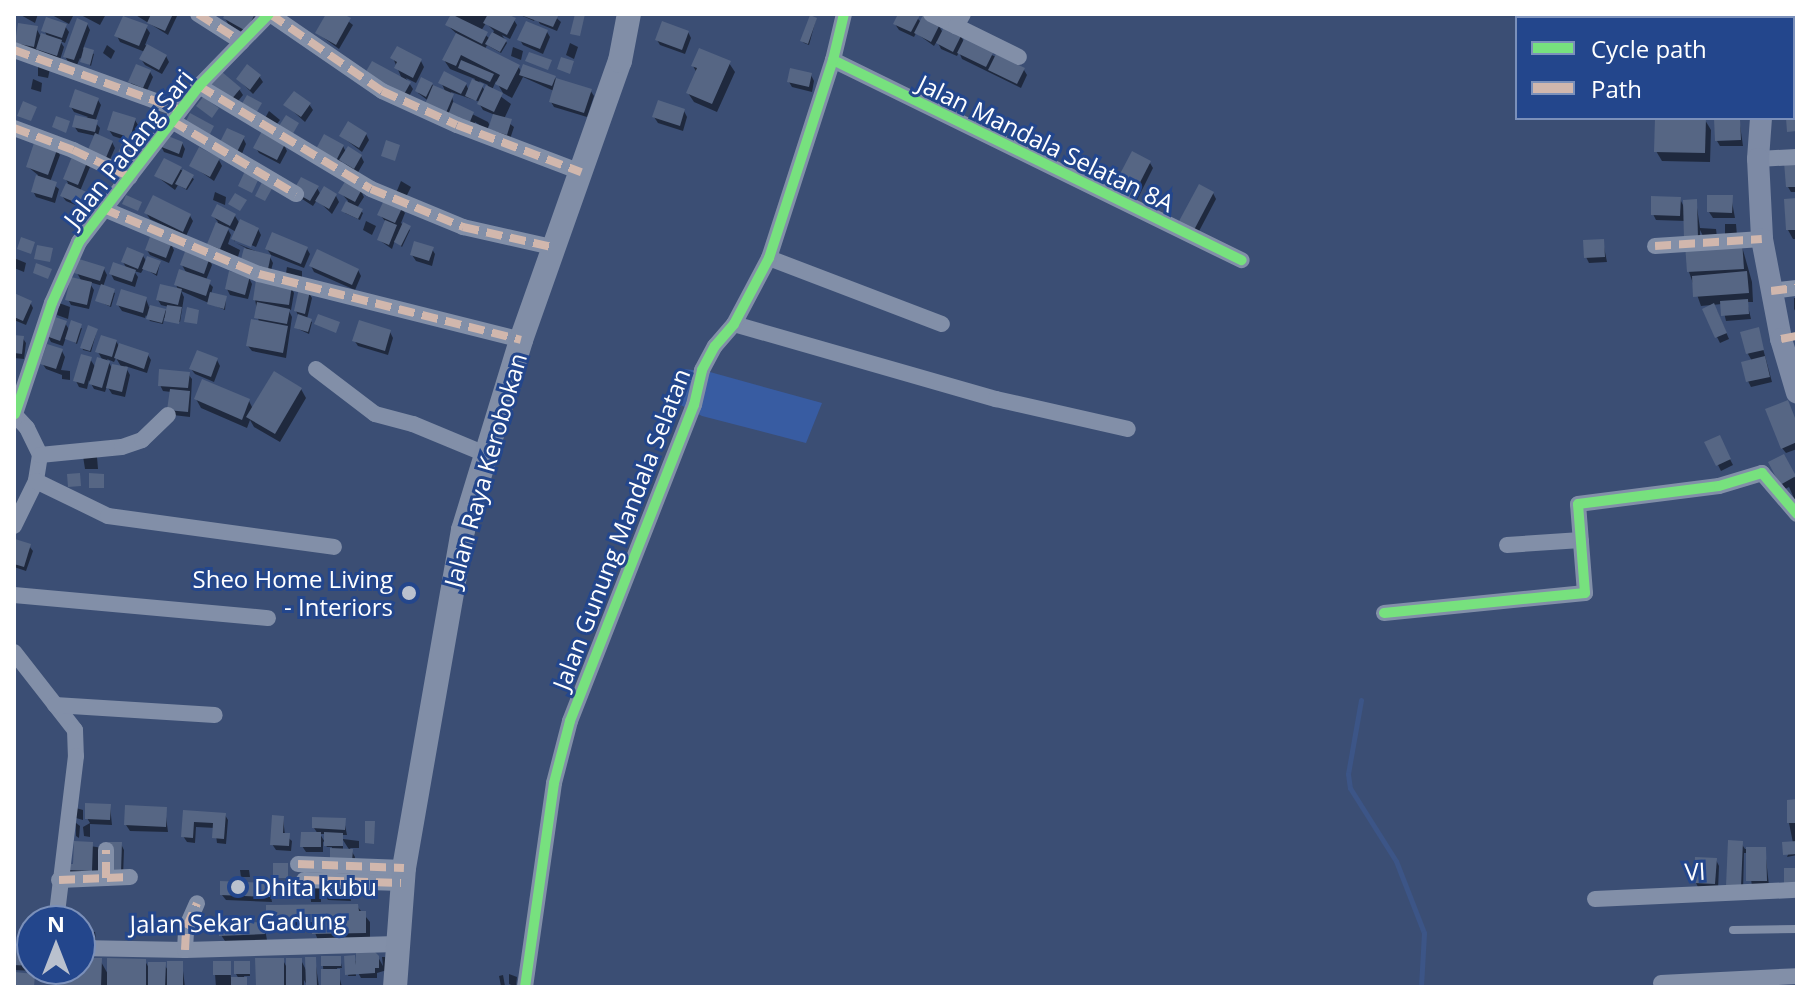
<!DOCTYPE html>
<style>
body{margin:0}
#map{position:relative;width:1811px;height:1001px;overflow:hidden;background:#3b4e74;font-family:"Open Sans",sans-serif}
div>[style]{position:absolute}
.green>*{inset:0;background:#385ca2}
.shadow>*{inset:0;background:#0007}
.stream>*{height:5px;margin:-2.5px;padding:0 2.5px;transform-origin:2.5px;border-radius:2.5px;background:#3c5587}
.building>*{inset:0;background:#566684}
.lane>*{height:8px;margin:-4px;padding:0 4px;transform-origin:4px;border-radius:4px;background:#828fa8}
.street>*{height:16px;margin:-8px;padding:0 8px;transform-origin:8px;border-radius:8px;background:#828fa8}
.secondary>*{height:22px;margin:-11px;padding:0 11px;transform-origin:11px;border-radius:11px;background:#7d8aa5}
.primary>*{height:24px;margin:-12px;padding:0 12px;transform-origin:12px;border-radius:12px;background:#818ea7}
.quiet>*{height:8px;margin-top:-4px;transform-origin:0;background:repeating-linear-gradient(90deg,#d1b7ad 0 16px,transparent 0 24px)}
.cycleway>*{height:10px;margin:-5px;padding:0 5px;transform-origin:5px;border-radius:5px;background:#77e17e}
.dots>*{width:22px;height:22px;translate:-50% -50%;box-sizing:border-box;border:4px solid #23468c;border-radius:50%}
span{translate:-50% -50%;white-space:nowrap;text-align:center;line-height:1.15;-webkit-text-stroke:6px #23468c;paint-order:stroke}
.street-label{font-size:24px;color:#fff}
.poi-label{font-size:24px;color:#fff}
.right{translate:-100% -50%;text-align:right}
.left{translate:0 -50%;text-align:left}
.frame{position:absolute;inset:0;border:16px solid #fff;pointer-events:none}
.legend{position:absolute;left:1515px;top:16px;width:280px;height:104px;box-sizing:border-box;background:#23468c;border:2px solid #7b90ba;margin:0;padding:10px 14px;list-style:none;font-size:24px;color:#fff}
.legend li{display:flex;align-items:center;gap:16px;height:40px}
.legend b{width:40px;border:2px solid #7b90ba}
.north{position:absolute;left:16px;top:905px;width:80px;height:80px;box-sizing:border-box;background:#23468c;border:2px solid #7b90ba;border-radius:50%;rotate:0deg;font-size:22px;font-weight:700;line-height:32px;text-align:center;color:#fff}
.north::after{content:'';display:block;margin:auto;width:28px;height:36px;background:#bac1ce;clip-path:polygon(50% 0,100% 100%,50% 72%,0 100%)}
</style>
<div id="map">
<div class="green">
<div style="clip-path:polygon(684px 369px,710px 372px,822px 403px,806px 443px,702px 416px,675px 402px)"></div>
</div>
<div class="shadow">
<div style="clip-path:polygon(19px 14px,38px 14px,35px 23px)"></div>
<div style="clip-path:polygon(50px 14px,74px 14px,69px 24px)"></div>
<div style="clip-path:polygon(79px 14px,106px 14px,100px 25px)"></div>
<div style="clip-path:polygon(134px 14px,178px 14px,168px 35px)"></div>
<div style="clip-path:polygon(227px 14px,254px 16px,257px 21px,249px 36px,228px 24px,225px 18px)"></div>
<div style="clip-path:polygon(328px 14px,339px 14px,353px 25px,339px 49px,317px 33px)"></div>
<div style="clip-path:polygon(evenodd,454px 14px,503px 14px,514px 20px,517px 25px,510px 39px,502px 35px,507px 43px,501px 53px,487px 45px,485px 49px,518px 66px,522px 73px,554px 78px,590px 90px,594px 96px,587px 117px,554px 107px,551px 102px,554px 91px,523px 77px,512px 98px,503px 93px,496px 81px,492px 90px,511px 104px,504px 119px,514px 127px,510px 139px,494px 134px,489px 125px,487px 130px,475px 122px,472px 128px,454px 120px,418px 93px,431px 84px,446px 93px,441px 82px,466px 84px,469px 91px,475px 79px,450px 69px,444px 60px,457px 34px,447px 25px,456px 19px,454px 14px,486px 23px,494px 31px,490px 39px,481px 31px,486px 23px,454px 14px,479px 81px,488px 85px,485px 91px,479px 81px,454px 14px,451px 92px,486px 104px,480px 105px,483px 110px,495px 115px,491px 128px,488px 122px,454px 105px,451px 92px)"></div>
<div style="clip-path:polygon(518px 14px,552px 14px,561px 22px,557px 31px,540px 24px,536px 17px,534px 21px)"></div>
<div style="clip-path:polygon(900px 14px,913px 14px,921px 22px,939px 26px,943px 33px,961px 36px,964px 42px,1024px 70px,1027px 75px,1021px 88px,962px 59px,959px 52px,957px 56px,941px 49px,937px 41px,934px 46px,916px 33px,914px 37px,899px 30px,895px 24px)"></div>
<div style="clip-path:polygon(816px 19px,809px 45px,804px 43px,802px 41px)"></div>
<div style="clip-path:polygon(87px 24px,90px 30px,83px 49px,94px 54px,91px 66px,80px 58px,77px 65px,68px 62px,65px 56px)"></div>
<div style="clip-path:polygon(65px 26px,69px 32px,65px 43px,60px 41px,64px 47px,60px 60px,41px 55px,37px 48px,37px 52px,17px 43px,36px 28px,40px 35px,48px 38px,44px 30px)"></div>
<div style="clip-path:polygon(146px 27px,150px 33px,145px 45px,166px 56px,169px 62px,162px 74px,145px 65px,141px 59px,145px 52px,120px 42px,117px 36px)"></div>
<div style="clip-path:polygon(547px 32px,550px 37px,543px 54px,523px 45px,520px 40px)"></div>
<div style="clip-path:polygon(688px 32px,691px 38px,685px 54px,660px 45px,657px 40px)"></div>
<div style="clip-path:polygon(570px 43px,578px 47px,574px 59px,566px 55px)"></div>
<div style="clip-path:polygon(107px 45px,115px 51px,111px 59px,103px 53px)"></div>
<div style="clip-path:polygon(513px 47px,523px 51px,521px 60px,511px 56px)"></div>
<div style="clip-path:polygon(393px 58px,421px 61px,424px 67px,416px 83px,406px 78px,413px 89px,407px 100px,370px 80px,402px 79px)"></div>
<div style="clip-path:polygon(729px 63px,735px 72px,717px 112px,694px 102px,688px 93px,697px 73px,693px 66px)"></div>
<div style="clip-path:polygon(38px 65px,50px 69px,48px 78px,38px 76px)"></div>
<div style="clip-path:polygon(150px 72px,153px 77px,146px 93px,133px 87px,130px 81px)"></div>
<div style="clip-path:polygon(811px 75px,814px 81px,812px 92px,792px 87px,789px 82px)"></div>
<div style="clip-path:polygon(259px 76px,263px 82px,253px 94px,238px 79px)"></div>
<div style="clip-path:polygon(33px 79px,42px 83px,41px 92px,31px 89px)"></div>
<div style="clip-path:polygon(239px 89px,243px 95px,234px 106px,216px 91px)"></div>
<div style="clip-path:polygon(98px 100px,101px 105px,95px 122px,100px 128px,98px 136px,112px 142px,115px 148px,108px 164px,96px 136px,78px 132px,74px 126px,88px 117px,74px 112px,71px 107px)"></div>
<div style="clip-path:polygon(309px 104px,313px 110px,305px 122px,286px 105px)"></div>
<div style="clip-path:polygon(269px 111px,280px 120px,274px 128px,264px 120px)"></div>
<div style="clip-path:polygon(684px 111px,687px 117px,683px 131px,658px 123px,654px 117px)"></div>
<div style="clip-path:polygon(1661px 118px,1705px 120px,1711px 130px,1710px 162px,1662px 161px,1656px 151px)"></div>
<div style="clip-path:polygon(1739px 118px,1743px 146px,1720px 146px,1717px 141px)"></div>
<div style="clip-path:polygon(135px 120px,138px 125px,133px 141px,141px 149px,135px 163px,123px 158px,120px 152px,125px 140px,113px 136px,109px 130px)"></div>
<div style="clip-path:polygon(228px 131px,243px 138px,246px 144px,241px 156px)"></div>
<div style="clip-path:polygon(366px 134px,369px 140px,362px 152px,341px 136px)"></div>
<div style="clip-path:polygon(182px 143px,185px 149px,182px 158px,164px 152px,161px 146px)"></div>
<div style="clip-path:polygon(284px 145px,287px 151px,280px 164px,259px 153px,256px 148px)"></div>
<div style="clip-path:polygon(343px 146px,346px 152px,361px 156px,364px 162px,357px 174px,342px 161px,339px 165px,321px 156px)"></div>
<div style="clip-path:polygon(56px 149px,60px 155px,50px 182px,59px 189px,55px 203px,36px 197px,33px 191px,38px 175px,28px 167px)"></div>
<div style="clip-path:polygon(219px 160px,222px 166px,214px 181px,191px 165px)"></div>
<div style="clip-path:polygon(86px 161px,90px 167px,80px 191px,91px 200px,87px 210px,66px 201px,62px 196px,68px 183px,65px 178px)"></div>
<div style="clip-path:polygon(1150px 163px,1153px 168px,1134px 206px,1116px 198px)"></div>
<div style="clip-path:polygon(1797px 163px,1797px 192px,1791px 192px,1788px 187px)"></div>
<div style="clip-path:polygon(180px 169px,194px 179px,187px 190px,178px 185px,175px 190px,156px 176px)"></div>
<div style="clip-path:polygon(401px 181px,411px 187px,405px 199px,396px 193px)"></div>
<div style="clip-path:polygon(317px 188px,321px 195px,336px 196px,339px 202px,332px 214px,317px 200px,313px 206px,299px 197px)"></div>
<div style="clip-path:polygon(361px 191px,364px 197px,357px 208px,363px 213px,360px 220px,345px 213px,348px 201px,341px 193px)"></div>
<div style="clip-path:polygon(215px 192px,226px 197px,225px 205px,213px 200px)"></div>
<div style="clip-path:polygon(1213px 193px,1216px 199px,1197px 235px,1184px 228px)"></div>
<div style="clip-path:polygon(1731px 197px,1735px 218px,1713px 218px,1709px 212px)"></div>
<div style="clip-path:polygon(1680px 199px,1685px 209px,1696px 201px,1700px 228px,1716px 229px,1717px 237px,1704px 238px,1700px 230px,1700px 245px,1741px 243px,1752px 282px,1753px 302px,1747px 302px,1751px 319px,1726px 321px,1722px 304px,1701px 306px,1689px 272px,1686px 221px,1656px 220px,1653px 214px)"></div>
<div style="clip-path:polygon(1797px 200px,1797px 239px,1793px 239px,1788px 230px)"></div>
<div style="clip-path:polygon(401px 208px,405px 213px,401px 223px,410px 230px,402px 247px,395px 240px,392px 249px,379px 240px,386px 222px,380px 215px)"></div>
<div style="clip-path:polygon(146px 213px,190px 216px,193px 221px,186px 236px,150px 219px)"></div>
<div style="clip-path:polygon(213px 216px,235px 216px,240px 224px,258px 229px,261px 235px,256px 247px,235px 238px,235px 242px,234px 239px,236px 232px,226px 226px,231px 235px,228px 244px,240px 250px,237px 260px,209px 244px,218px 222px)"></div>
<div style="clip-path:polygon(366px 221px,376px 226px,372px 235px,363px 230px)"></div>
<div style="clip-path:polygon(1725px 224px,1736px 224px,1737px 236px,1725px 234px)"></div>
<div style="clip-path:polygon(1603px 242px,1607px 262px,1589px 263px,1586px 257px)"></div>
<div style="clip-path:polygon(236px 243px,270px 257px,273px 263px,270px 274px,242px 262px,246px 248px)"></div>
<div style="clip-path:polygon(171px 244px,174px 250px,169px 263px,150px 255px,147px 250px)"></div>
<div style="clip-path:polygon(267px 249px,307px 249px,310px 254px,304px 268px,271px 255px)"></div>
<div style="clip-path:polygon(432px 249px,435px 254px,432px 266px,416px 261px,412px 255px)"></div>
<div style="clip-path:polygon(143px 256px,147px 262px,160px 263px,157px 276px,144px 268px,141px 273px,134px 271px,138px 277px,135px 287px,114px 280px,111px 274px,127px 269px,123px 262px)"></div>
<div style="clip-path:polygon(14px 258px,26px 263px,24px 272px,14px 268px)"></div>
<div style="clip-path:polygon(209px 259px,212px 265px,206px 280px,213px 287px,211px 294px,226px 298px,225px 310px,181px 291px,184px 297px,180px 322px,164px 318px,163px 324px,150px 321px,146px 315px,145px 318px,122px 311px,118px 305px,146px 299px,149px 307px,168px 311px,169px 307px,161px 305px,158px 300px,179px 291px,176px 285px,187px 274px,182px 265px)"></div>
<div style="clip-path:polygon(311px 266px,358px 270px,361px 276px,355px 290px,314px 272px)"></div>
<div style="clip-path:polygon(287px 267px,302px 271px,302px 279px,286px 273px)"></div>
<div style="clip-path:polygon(104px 269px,107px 275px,103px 287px,115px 293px,111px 307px,98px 301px,103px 286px,89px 282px,94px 290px,89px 309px,71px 305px,68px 299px,82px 282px,77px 273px)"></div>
<div style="clip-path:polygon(249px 278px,252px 284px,248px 299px,230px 295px,227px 289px)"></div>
<div style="clip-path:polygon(291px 287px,294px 293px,291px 310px,288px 309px,292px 317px,286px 358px,252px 351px,248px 346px,259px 323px,255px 299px)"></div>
<div style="clip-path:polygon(309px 293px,312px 298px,307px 319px,312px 322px,309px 334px,296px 328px,299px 317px,296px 311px)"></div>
<div style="clip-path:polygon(14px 296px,30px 302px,33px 308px,26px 325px,14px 320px)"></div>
<div style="clip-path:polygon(1794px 298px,1797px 298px,1797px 314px,1794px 309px)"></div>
<div style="clip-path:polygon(59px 303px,70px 307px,68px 319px,57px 315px)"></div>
<div style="clip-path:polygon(1717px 311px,1729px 339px,1720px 343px,1717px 337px)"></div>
<div style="clip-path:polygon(65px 323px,70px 331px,82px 328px,77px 344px,66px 337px,63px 346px,51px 342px,48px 336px)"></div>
<div style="clip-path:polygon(97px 330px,91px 352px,83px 350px,82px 347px)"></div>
<div style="clip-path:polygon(1758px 330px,1772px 382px,1751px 387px,1748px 381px,1752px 361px,1748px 354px)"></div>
<div style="clip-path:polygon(390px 332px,393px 338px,388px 355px,358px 346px,354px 340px)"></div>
<div style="clip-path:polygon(14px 337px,22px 337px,26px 343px,24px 359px,14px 358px)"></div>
<div style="clip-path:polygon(evenodd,116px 341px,120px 348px,148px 355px,151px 360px,147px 373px,125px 366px,130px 375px,125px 397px,112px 394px,107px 386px,105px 392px,94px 389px,89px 380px,87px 389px,79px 387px,76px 381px,90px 359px,96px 368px,103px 361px,98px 352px,116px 341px,116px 358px,122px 368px,113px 370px,107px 359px,114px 362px,116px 358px)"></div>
<div style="clip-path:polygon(62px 351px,65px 357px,61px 370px,70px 371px,70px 380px,62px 379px,62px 375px,46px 369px,42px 363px)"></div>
<div style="clip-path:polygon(217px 360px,220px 366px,214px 382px,195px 374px,191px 369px)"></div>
<div style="clip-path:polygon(188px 374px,192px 379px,190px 417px,173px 415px,171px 392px,163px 391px,160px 385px)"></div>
<div style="clip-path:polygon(301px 389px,306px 398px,280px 442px,254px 427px,250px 420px,247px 428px,201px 408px,196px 399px,249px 401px,253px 409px)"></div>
<div style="clip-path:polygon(1797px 425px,1797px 449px,1786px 453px,1782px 448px)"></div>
<div style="clip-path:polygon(1719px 438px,1733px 465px,1721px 471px,1707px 443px)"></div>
<div style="clip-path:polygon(83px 456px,97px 457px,98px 469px,85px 469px)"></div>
<div style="clip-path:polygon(1784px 456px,1797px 482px,1797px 505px,1789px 487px,1785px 489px,1771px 463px)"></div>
<div style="clip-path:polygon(16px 541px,29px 546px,33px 551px,26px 571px,14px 567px)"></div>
<div style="clip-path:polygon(404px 591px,415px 591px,416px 599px,405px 599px)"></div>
<div style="clip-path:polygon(1797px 801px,1797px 855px,1787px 857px,1793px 843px,1789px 823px)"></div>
<div style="clip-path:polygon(110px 806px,112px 825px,90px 824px,90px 837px,84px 836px,83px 827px,90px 823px,87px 818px)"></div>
<div style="clip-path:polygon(76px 808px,83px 810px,83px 820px,76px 818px)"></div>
<div style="clip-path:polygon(165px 809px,168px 832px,130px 831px,126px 825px)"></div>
<div style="clip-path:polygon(185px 812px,225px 815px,228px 820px,226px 844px,217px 843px,215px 828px,196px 827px,195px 843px,187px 842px,183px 836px)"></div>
<div style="clip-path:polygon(283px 818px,285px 835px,292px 841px,291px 851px,276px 850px,272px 844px)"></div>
<div style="clip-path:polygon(evenodd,344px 820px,347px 835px,343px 835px,343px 839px,359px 841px,359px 848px,350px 848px,355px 857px,354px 869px,346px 882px,351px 901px,328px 900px,321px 888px,321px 902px,311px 902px,310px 883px,320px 883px,325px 891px,332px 847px,327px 847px,323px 841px,323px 852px,306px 852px,302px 846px,318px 834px,314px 828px,344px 820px,320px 834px,326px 834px,326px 844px,320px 834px,344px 820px,343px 840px,350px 851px,343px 851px,343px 840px)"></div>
<div style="clip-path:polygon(76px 823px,80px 826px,79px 838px,76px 836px)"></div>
<div style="clip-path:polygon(1741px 843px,1745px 849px,1765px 849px,1769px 886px,1752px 887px,1748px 853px,1744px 853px,1743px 892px,1731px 891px)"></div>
<div style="clip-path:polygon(76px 844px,103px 848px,121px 844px,124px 850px,123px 877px,72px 875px,69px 869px,75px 866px)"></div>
<div style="clip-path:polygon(1716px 860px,1719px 866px,1718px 890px,1699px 889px,1696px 883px)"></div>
<div style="clip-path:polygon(240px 870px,249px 870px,250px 877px,241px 877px)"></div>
<div style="clip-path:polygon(269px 885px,272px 902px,226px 900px,222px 895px)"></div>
<div style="clip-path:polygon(357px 906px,370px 922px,370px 942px,319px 943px,314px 930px,274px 931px,268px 922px)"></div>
<div style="clip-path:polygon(264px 924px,267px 940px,225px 941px,221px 935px)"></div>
<div style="clip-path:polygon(80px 931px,95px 932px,96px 940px,80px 939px)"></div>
<div style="clip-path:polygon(14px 949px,32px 951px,34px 971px,14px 970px)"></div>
<div style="clip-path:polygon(353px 957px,358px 965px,378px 957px,383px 966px,382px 957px,385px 957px,387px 970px,377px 973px,377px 978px,361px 978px,355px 967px,356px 976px,348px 976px)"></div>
<div style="clip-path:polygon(340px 958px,342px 968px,337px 968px,342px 987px,324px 987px,323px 966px)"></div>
<div style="clip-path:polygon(315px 959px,319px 987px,308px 987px,304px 980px,304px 987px,289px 987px,286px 983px,286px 987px,258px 985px,283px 960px,288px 970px,301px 960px,307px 972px)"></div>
<div style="clip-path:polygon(80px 960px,100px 960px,109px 976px,145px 961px,150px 970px,164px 964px,169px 972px,182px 963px,185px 987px,60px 987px,60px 969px,80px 969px)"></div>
<div style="clip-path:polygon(230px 963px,231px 979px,239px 979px,236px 974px,249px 963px,250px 976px,244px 976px,247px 987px,216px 987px,215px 974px)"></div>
<div style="clip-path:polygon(509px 974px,517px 977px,516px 987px,509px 984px)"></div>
<div style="clip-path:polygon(503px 975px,505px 986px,501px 986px,499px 976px)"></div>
</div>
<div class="stream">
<div style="left:1361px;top:700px;width:75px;rotate:100deg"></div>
<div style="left:1348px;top:774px;width:14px;rotate:82deg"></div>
<div style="left:1350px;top:788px;width:86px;rotate:57.8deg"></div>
<div style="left:1396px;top:861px;width:77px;rotate:68.7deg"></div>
<div style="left:1424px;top:933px;width:54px;rotate:93.2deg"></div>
</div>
<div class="building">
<div style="clip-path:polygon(151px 14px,173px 14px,165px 31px,147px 23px)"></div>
<div style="clip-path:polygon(225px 14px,255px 14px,246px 31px,223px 18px)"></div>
<div style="clip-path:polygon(326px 14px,343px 14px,351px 18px,336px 45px,315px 33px)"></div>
<div style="clip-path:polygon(451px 14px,488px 32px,482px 44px,445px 25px)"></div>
<div style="clip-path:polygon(488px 14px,507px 14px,516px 18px,507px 35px,483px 23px)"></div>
<div style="clip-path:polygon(518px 14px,559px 14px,553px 27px)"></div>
<div style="clip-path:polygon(575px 14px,585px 14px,580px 36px,570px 34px)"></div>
<div style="clip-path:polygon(898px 14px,920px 15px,911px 32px,893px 24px)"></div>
<div style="clip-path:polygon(1644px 14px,1712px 14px,1712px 18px,1644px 18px)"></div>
<div style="clip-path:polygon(810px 15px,817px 18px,808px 44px,800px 41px)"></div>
<div style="clip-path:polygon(923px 15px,940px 24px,931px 42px,914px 33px)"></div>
<div style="clip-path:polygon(123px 16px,148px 25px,139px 46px,114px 36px)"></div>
<div style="clip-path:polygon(46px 17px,67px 24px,62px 38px,41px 31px)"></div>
<div style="clip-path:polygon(77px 18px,88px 23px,74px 60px,63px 57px)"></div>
<div style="clip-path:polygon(526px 21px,548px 30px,540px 49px,517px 40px)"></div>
<div style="clip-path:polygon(662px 21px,689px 31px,682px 50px,655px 40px)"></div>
<div style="clip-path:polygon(18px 23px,38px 26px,34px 47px,15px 43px)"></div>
<div style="clip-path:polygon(1793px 24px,1797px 24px,1797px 66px,1793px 66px)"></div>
<div style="clip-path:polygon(945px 25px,962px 34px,953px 52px,936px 43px)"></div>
<div style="clip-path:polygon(492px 32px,507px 40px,500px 52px,485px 44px)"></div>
<div style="clip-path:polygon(41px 33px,62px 40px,57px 56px,36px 49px)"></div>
<div style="clip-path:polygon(456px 33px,520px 65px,507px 90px,495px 84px,500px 75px,461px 55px,456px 66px,442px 60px)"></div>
<div style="clip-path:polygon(965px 37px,994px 51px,986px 67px,957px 53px)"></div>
<div style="clip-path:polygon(147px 44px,167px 55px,159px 70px,139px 59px)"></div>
<div style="clip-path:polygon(397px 46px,422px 59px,413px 78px,394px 68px,397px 62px,390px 58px)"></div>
<div style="clip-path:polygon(84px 47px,94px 50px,90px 65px,80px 62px)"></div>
<div style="clip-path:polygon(699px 48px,731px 61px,712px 104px,686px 93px,697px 68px,691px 66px)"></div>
<div style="clip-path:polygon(529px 52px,552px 60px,548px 70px,525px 61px)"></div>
<div style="clip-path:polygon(996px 54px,1025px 68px,1017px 84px,988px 70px)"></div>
<div style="clip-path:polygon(561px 57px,574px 61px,570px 74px,557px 69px)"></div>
<div style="clip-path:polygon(461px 60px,494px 74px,490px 82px,458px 68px)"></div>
<div style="clip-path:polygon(372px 61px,411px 82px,403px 96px,364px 75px)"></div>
<div style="clip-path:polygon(136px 64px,151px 70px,143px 88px,128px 82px)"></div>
<div style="clip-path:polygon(247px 64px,261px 75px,250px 90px,236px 79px)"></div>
<div style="clip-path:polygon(523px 64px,556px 76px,552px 86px,519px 75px)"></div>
<div style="clip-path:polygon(790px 68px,812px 73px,809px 87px,787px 82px)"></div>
<div style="clip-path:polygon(444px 71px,467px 83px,461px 94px,438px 83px)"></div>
<div style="clip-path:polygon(222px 72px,241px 88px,230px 101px,210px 85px)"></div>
<div style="clip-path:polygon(421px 77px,433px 83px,426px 97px,415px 91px)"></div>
<div style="clip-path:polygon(556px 78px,592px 89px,584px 113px,549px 102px)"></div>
<div style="clip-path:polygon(472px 79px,484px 84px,476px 101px,465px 96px)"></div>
<div style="clip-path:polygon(433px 85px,454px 94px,446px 113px,425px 104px)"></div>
<div style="clip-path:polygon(486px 85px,503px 93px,494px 112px,477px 104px)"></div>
<div style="clip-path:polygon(75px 89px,99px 98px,93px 115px,69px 107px)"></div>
<div style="clip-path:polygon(294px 91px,311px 103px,301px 117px,283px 105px)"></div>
<div style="clip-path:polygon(247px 95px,262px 103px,255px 115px,240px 107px)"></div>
<div style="clip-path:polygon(203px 97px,219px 108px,212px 118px,196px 106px)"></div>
<div style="clip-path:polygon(658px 100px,685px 109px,680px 126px,652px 117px)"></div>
<div style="clip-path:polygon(23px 101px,37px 107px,31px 121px,17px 116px)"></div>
<div style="clip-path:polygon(453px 102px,474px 112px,469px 124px,448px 115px)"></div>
<div style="clip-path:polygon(1797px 105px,1797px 131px,1787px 132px,1786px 118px,1793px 118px,1793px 106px)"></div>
<div style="clip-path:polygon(113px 111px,136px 118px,130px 138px,139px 141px,132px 158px,118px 153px,125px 136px,107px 130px)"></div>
<div style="clip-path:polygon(190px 113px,214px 126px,207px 140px,183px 127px)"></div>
<div style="clip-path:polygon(493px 114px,512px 119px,507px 135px,488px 129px)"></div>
<div style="clip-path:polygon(75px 115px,98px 120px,95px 132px,72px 127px)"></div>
<div style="clip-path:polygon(286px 115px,299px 123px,291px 137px,277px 129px)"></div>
<div style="clip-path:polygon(56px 116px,70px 121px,66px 133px,52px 127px)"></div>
<div style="clip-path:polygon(1655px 118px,1706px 118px,1705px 153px,1654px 152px)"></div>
<div style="clip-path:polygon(1714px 118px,1740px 118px,1741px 140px,1715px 141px)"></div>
<div style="clip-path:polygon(348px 121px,367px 133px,359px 148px,339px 136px)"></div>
<div style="clip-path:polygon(227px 128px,245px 136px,237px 152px,219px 144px)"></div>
<div style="clip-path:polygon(262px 131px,285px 144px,277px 160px,253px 148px)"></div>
<div style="clip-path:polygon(95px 133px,113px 141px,105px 160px,87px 152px)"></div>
<div style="clip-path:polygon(163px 134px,183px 142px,179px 154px,159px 146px)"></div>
<div style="clip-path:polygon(324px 134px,344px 145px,336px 161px,315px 151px)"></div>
<div style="clip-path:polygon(35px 140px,58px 147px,48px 175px,26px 167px)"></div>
<div style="clip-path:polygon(386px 140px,400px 145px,395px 161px,381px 156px)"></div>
<div style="clip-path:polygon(348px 146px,362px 155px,354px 169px,339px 160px)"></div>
<div style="clip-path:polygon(199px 147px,220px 158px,210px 177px,189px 166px)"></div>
<div style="clip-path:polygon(1132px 151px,1151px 161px,1130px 202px,1110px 193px)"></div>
<div style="clip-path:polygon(73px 154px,88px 160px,78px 185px,63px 179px)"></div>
<div style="clip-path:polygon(164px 158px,182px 167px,172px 185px,154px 176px)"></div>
<div style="clip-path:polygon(1797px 161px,1797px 187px,1786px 187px,1784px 162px)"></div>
<div style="clip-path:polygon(183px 169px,194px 175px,186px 189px,175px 184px)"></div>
<div style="clip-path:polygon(245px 171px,259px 178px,252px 193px,238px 186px)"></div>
<div style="clip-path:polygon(36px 175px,57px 182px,52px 198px,31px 192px)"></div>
<div style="clip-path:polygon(301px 177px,319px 186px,310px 201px,293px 191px)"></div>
<div style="clip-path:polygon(263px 180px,274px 185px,265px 201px,255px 196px)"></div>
<div style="clip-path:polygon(346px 180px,362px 189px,355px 202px,338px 193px)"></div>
<div style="clip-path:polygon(66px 183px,89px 193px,84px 206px,60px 196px)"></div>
<div style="clip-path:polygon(1199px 184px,1214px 192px,1194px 230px,1178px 223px)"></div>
<div style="clip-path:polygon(324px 186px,337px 194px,329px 209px,315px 201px)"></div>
<div style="clip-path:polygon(235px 193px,247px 200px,240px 211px,228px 204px)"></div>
<div style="clip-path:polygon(126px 195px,142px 202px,138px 211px,122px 204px)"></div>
<div style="clip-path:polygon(153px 195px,191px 214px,183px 232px,144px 213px)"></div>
<div style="clip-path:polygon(1707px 195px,1733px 195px,1732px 213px,1707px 212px)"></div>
<div style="clip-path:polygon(1651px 196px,1681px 197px,1680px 216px,1651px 215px)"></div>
<div style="clip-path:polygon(385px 198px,403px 206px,395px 223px,377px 215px)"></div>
<div style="clip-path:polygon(1797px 198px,1797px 230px,1786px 230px,1784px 199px)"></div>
<div style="clip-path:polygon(1697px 199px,1698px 239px,1684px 239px,1683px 200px)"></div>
<div style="clip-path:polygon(346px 201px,363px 209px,358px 219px,341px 211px)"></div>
<div style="clip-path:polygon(217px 204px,236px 214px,230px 226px,211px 216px)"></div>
<div style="clip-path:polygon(240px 219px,259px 228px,251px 247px,231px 239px)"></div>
<div style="clip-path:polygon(385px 220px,397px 225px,389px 245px,377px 240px)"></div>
<div style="clip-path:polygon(216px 222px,229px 228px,220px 249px,207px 244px)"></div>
<div style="clip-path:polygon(403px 222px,411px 226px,401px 246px,394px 242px)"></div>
<div style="clip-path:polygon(272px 232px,308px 247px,301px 264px,265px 249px)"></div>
<div style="clip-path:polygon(151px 234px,172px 242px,166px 258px,145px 250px)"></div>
<div style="clip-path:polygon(21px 237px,35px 242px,31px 254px,17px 249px)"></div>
<div style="clip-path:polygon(1604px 239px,1605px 257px,1584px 258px,1583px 240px)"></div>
<div style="clip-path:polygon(1742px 240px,1744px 269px,1687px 272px,1685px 244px)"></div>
<div style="clip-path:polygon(414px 241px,434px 247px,429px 261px,410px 255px)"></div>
<div style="clip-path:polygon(37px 245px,53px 248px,50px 262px,34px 259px)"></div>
<div style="clip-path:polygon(127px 247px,144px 254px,138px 269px,121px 262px)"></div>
<div style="clip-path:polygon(244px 248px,271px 255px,268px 269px,240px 263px)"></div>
<div style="clip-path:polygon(186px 249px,210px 257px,204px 274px,180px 265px)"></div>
<div style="clip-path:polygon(317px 249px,359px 269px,352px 285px,309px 266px)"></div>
<div style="clip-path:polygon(147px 256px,161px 261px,156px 274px,142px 269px)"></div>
<div style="clip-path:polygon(79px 259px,105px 267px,100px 281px,74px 273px)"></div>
<div style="clip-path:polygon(113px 262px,136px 270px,132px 282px,109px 274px)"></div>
<div style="clip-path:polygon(36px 263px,52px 269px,48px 279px,33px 273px)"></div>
<div style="clip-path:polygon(179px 269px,211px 280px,206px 296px,174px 285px)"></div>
<div style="clip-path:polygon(229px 271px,250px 276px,245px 295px,225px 289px)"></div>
<div style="clip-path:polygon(1747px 271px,1749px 293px,1693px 297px,1692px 276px)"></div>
<div style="clip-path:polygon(71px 277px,92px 282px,87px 305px,65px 300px)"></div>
<div style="clip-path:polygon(256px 280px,292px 285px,289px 305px,253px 300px)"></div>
<div style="clip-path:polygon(101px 284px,115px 289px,110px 306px,95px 301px)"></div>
<div style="clip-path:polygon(160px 284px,182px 289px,178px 305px,156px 300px)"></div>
<div style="clip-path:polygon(299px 288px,310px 291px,305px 314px,294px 311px)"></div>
<div style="clip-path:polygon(121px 289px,147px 297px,143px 313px,116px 305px)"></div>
<div style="clip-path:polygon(210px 292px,227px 296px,224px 309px,207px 304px)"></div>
<div style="clip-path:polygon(14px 293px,32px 301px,23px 321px,14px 317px)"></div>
<div style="clip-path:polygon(1748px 299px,1749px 314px,1721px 316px,1720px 301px)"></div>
<div style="clip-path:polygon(257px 302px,290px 309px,287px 324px,254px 318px)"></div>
<div style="clip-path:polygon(1714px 303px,1727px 333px,1715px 338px,1702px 309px)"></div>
<div style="clip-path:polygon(150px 305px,166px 309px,162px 323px,146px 319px)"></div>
<div style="clip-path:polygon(167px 305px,182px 307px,179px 324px,164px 321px)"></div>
<div style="clip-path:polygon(187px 307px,199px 310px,197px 324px,184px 322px)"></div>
<div style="clip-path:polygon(298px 314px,312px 319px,308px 332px,294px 328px)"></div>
<div style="clip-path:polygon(318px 314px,340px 322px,336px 333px,314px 324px)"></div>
<div style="clip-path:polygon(52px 316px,67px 321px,60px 341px,46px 336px)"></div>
<div style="clip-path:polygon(251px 319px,288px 326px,283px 353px,246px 346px)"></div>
<div style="clip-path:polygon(71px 320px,82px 324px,76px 343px,65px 339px)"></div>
<div style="clip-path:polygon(359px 320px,391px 330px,385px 351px,352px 341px)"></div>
<div style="clip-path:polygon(88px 325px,98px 329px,90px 351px,80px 348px)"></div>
<div style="clip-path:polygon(1759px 327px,1764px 350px,1746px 354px,1740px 332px)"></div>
<div style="clip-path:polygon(14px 335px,24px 336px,22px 354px,14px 353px)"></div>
<div style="clip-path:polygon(101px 335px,117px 340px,112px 357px,95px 352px)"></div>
<div style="clip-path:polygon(119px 343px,149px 353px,144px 369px,114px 358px)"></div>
<div style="clip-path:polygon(47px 344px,63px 349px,56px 369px,40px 364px)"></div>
<div style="clip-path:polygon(197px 350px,218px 358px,211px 377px,189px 369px)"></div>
<div style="clip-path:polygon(81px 354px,92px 357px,84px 384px,73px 381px)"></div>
<div style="clip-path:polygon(1765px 356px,1770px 377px,1746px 382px,1741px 362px)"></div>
<div style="clip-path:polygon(97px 357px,110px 361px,102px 388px,89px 384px)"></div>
<div style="clip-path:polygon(112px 364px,128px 367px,122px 392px,106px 388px)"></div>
<div style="clip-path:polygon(159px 369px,190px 372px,188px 388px,158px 386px)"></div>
<div style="clip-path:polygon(274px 371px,302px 388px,275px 434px,246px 417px)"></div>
<div style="clip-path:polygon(202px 379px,250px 399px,242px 420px,194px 399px)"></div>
<div style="clip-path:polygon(170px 389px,190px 391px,188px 412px,167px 410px)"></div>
<div style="clip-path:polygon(1788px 400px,1797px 423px,1797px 442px,1781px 449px,1765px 409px)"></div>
<div style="clip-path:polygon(1720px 435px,1731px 459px,1716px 466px,1704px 442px)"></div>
<div style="clip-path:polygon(1784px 454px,1796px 476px,1780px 485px,1768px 462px)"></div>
<div style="clip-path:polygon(80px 473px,81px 486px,68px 487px,67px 474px)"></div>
<div style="clip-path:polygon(89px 473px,104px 474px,104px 488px,89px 488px)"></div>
<div style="clip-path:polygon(15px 539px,31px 544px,24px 567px,14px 564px)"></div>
<div style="clip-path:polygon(1797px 799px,1797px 823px,1787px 823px,1787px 800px)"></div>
<div style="clip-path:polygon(85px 803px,111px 804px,110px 820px,85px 819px)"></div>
<div style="clip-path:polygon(125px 805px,167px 807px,166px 827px,124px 825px)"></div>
<div style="clip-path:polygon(183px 810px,226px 813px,224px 839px,212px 838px,213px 823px,194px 822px,193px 838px,181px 837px)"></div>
<div style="clip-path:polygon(272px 815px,284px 816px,283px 833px,290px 833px,289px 846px,270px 845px)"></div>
<div style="clip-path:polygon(312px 817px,346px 818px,345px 830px,312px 828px)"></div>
<div style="clip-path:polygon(365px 821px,375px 821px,374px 844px,365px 843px)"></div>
<div style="clip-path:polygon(301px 832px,321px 832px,321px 847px,300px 847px)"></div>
<div style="clip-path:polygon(324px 832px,343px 833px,343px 846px,324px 846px)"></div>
<div style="clip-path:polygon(1728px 840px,1743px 841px,1741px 887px,1726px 886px)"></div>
<div style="clip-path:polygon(74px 841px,93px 842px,92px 871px,67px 870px,67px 864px,73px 864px)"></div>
<div style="clip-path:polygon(1797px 841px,1797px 854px,1783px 855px,1782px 842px)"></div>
<div style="clip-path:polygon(109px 842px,122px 842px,121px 872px,107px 871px)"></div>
<div style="clip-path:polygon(1746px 847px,1766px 847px,1767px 881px,1746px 881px)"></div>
<div style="clip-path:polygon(330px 848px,353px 849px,352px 862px,330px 861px)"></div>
<div style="clip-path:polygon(1695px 857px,1717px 858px,1715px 884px,1694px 883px)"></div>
<div style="clip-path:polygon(273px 863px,288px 863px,288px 878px,273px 878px)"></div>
<div style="clip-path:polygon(1784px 868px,1797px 868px,1797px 887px,1784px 887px)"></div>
<div style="clip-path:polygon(220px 881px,270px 883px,270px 897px,220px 895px)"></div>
<div style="clip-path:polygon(358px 904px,359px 911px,366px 911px,366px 933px,312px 934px,312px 922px,266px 922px,266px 905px)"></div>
<div style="clip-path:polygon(265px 922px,265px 934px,219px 936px,219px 923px)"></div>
<div style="clip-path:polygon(14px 947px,32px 947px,32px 966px,14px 965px)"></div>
<div style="clip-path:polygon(375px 952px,379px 956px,379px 968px,375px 968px,375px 973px,345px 975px,344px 956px,355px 955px,356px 965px,356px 953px)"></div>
<div style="clip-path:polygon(321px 956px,341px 956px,341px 966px,321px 966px)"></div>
<div style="clip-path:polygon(305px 957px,316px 957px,317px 986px,306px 987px)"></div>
<div style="clip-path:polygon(80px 958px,102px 958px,101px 987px,58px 987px,58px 969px,80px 969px)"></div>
<div style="clip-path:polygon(107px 958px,146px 959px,146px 987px,107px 987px)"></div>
<div style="clip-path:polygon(255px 958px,284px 958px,284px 985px,256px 986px)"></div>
<div style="clip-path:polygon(286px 958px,302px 958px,302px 986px,286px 986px)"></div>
<div style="clip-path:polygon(167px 961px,183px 961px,183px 987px,167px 987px)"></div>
<div style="clip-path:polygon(213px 961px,231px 961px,231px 975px,213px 975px)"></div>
<div style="clip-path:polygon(234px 961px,250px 961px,250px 974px,234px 974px)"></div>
<div style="clip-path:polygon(148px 962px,166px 962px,165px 987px,148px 987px)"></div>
<div style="clip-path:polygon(321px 969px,340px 969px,340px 985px,321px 985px)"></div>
<div style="clip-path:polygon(14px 972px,35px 974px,34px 987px,14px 987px)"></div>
<div style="clip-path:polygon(231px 977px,247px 977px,247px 987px,231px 987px)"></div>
</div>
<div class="lane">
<div style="left:1733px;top:930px;width:64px;rotate:-0.9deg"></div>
</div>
<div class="street">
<div style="left:198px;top:14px;width:52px;rotate:32.5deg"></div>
<div style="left:270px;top:14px;width:136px;rotate:34.5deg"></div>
<div style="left:382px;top:91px;width:82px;rotate:24.4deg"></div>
<div style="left:457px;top:125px;width:133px;rotate:20.8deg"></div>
<div style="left:931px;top:14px;width:28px;rotate:26deg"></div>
<div style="left:956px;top:26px;width:14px;rotate:-60deg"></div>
<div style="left:956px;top:26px;width:70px;rotate:26.2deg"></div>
<div style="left:14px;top:50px;width:177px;rotate:19.8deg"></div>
<div style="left:833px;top:60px;width:455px;rotate:26.1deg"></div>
<div style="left:1793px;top:74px;width:4px"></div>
<div style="left:199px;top:86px;width:200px;rotate:30.9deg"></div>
<div style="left:371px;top:189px;width:100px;rotate:22.4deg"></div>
<div style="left:463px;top:227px;width:91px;rotate:12.7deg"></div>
<div style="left:172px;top:121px;width:144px;rotate:30.5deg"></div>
<div style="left:14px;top:128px;width:63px;rotate:20.4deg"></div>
<div style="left:73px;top:150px;width:63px;rotate:25.3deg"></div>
<div style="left:1758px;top:159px;width:39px;rotate:-3deg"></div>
<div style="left:104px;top:209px;width:168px;rotate:22.8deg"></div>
<div style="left:259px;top:274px;width:270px;rotate:14.1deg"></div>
<div style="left:1655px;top:246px;width:107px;rotate:-3.7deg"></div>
<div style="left:769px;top:258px;width:185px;rotate:20.9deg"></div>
<div style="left:1771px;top:291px;width:26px;rotate:-7deg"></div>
<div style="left:734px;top:324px;width:273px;rotate:16deg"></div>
<div style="left:996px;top:399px;width:135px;rotate:12.8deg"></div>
<div style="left:316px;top:369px;width:74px;rotate:37.3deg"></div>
<div style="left:375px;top:414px;width:39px;rotate:15deg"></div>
<div style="left:413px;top:424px;width:78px;rotate:22.6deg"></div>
<div style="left:14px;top:414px;width:19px;rotate:47deg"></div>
<div style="left:27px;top:428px;width:30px;rotate:64deg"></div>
<div style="left:40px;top:455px;width:26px;rotate:99deg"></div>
<div style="left:36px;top:481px;width:50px;rotate:116.1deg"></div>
<div style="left:15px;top:414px;width:117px;rotate:-71.6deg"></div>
<div style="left:52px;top:303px;width:67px;rotate:-66.1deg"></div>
<div style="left:79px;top:242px;width:197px;rotate:-52.4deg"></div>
<div style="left:199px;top:86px;width:100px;rotate:-45.8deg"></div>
<div style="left:40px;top:455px;width:82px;rotate:-5.6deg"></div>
<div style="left:122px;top:447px;width:21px;rotate:-19deg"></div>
<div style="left:142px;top:440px;width:36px;rotate:-44deg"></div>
<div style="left:36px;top:481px;width:80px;rotate:25.9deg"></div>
<div style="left:108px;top:516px;width:228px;rotate:7.8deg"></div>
<div style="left:1507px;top:545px;width:74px;rotate:-3.9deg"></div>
<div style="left:14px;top:595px;width:255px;rotate:5.2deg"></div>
<div style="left:1384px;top:613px;width:202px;rotate:-5.7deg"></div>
<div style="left:1585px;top:593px;width:89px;rotate:-94.5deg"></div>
<div style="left:1578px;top:504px;width:142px;rotate:-7.3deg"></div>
<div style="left:1719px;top:486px;width:45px;rotate:-16.8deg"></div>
<div style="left:1762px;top:473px;width:54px;rotate:49.5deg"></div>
<div style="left:14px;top:652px;width:99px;rotate:52deg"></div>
<div style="left:75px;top:730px;width:26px;rotate:88deg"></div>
<div style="left:76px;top:756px;width:166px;rotate:96.9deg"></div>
<div style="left:55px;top:705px;width:160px;rotate:3.6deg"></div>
<div style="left:298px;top:864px;width:106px;rotate:2.2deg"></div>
<div style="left:106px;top:878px;width:28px;rotate:-90deg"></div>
<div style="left:59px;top:880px;width:71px;rotate:-2.4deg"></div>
<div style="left:304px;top:880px;width:97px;rotate:1.8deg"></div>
<div style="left:1595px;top:899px;width:202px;rotate:-2.6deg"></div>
<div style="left:80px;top:948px;width:105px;rotate:1.1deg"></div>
<div style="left:185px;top:950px;width:212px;rotate:-1.6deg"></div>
<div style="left:185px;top:950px;width:22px;rotate:-87deg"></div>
<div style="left:186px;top:928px;width:27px;rotate:-66deg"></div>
<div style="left:1661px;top:983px;width:136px;rotate:-2.9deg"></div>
<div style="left:525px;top:987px;width:206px;rotate:-81.9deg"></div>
<div style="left:554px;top:783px;width:64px;rotate:-75.5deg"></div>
<div style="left:570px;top:721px;width:339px;rotate:-68.6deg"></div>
<div style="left:694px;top:405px;width:36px;rotate:-77deg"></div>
<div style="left:702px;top:370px;width:27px;rotate:-62deg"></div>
<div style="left:715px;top:346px;width:29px;rotate:-49deg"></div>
<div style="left:734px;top:324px;width:75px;rotate:-62.1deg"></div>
<div style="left:769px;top:258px;width:208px;rotate:-72.1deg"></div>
<div style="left:833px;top:60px;width:47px;rotate:-76.6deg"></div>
</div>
<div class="secondary">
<div style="left:1768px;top:18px;width:4px;rotate:-90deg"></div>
<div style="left:1761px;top:118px;width:41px;rotate:94.2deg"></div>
<div style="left:1758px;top:159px;width:80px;rotate:87.1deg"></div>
<div style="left:1762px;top:239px;width:102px;rotate:79.2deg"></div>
<div style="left:1781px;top:339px;width:56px;rotate:73.5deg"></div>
</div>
<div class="primary">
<div style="left:395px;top:987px;width:119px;rotate:-85.7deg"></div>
<div style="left:404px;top:868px;width:343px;rotate:-80.1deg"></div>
<div style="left:463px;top:530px;width:199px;rotate:-73deg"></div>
<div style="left:521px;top:340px;width:296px;rotate:-70.5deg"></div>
<div style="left:620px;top:61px;width:48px;rotate:-79.2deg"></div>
</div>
<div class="quiet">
<div style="left:198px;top:14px;width:52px;rotate:32.5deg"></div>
<div style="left:270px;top:14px;width:136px;rotate:34.5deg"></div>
<div style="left:382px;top:91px;width:82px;rotate:24.4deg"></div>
<div style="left:457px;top:125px;width:133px;rotate:20.8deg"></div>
<div style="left:14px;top:50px;width:177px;rotate:19.8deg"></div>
<div style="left:199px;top:86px;width:200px;rotate:30.9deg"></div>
<div style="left:371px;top:189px;width:100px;rotate:22.4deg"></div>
<div style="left:463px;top:227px;width:91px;rotate:12.7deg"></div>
<div style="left:172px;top:121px;width:144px;rotate:30.5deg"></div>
<div style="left:14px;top:128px;width:63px;rotate:20.4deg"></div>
<div style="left:73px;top:150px;width:63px;rotate:25.3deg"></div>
<div style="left:104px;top:209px;width:168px;rotate:22.8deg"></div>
<div style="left:259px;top:274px;width:270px;rotate:14.1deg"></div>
<div style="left:1655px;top:246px;width:107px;rotate:-3.7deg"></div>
<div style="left:1771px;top:291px;width:26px;rotate:-7deg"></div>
<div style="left:1781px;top:339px;width:16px;rotate:-11deg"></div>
<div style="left:298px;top:864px;width:106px;rotate:2.2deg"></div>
<div style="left:106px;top:878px;width:28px;rotate:-90deg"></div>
<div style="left:59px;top:880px;width:71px;rotate:-2.4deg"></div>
<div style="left:304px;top:880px;width:97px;rotate:1.8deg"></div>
<div style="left:185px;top:950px;width:22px;rotate:-87deg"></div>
<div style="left:186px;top:928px;width:27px;rotate:-66deg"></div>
</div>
<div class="cycleway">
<div style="left:833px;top:60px;width:455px;rotate:26.1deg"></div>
<div style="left:15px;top:414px;width:117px;rotate:-71.6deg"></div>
<div style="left:52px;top:303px;width:67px;rotate:-66.1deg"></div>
<div style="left:79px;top:242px;width:197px;rotate:-52.4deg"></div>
<div style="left:199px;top:86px;width:100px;rotate:-45.8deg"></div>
<div style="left:1384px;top:613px;width:202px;rotate:-5.7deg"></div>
<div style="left:1585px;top:593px;width:89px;rotate:-94.5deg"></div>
<div style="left:1578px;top:504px;width:142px;rotate:-7.3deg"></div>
<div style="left:1719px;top:486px;width:45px;rotate:-16.8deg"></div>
<div style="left:1762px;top:473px;width:54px;rotate:49.5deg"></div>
<div style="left:525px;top:987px;width:206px;rotate:-81.9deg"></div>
<div style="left:554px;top:783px;width:64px;rotate:-75.5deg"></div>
<div style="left:570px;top:721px;width:339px;rotate:-68.6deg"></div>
<div style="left:694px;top:405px;width:36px;rotate:-77deg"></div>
<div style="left:702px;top:370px;width:27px;rotate:-62deg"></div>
<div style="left:715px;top:346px;width:29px;rotate:-49deg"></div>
<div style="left:734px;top:324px;width:75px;rotate:-62.1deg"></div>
<div style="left:769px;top:258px;width:208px;rotate:-72.1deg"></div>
<div style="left:833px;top:60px;width:47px;rotate:-76.6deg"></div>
</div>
<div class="dots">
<div style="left:409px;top:593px;background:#bac1ce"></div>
<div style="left:238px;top:887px;background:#bac1ce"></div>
</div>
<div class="street-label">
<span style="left:1046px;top:143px;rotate:26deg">Jalan Mandala Selatan 8A</span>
<span style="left:128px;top:148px;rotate:-52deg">Jalan Padang Sari</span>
<span style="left:485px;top:470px;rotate:-74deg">Jalan Raya Kerobokan</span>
<span style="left:621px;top:529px;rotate:-69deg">Jalan Gunung Mandala Selatan</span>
<span style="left:1695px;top:871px;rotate:-3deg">VI</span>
<span style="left:238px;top:922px;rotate:-1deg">Jalan Sekar Gadung</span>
</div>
<div class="poi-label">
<span class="right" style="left:393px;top:593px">Sheo Home Living<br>- Interiors</span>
<span class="left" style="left:254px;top:887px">Dhita kubu</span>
</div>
<div class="frame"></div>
<ul class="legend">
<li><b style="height:10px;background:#77e17e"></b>Cycle path</li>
<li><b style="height:10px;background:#d1b7ad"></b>Path</li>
</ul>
<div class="north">N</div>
</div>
